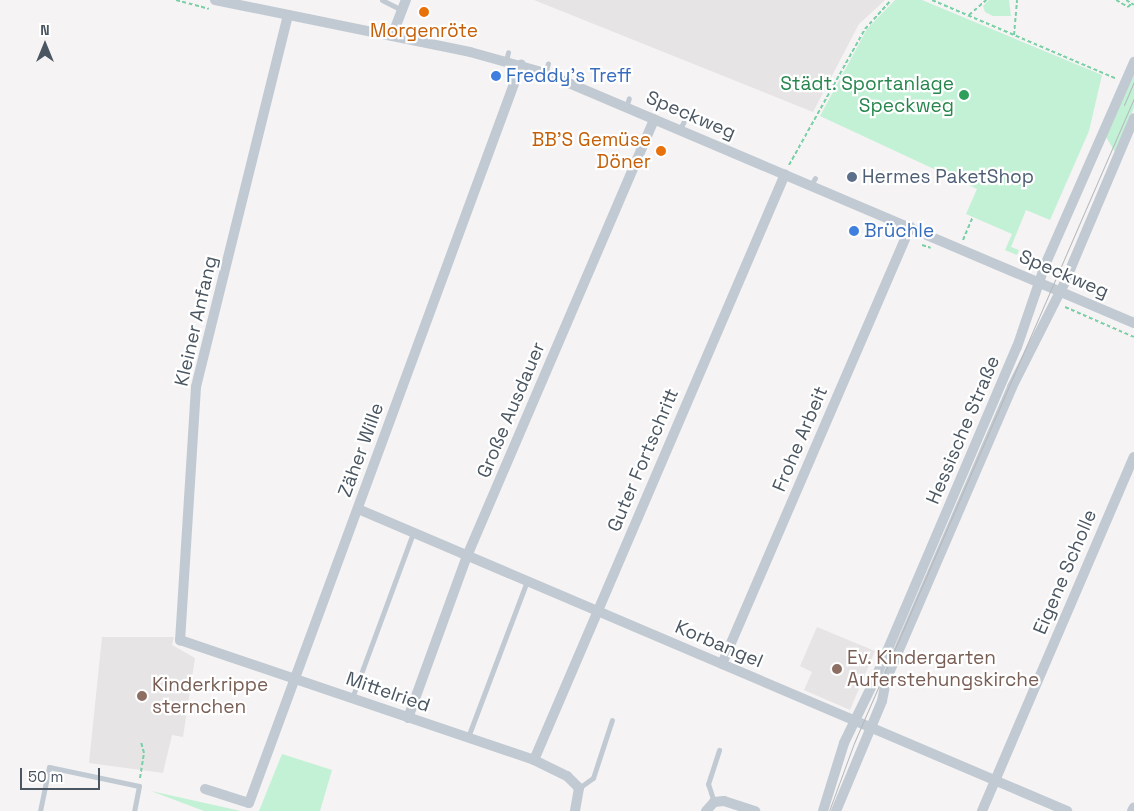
<!DOCTYPE html>
<meta charset="utf-8">
<style>
body{margin:0}
#map{position:relative;width:1134px;height:811px;overflow:hidden;background:#f5f3f3;font-family:"Space Grotesk",sans-serif}
div>[style]{position:absolute}
.education>*{inset:0;background:#e6e4e5}
.green>*{inset:0;background:#c3f1d5}
.path>*{height:2px;margin-top:-1px;transform-origin:0;background:repeating-linear-gradient(90deg,#7ad0a6 0 4px,transparent 0 6.5px)}
.lane>*{height:5px;margin:-2.5px;padding:0 2.5px;transform-origin:2.5px;border-radius:2.5px;background:#c1cad2}
.street>*{height:10px;margin:-5px;padding:0 5px;transform-origin:5px;border-radius:5px;background:#c1cad2}
.tram>*{height:1px;margin:-0.5px;padding:0 0.5px;transform-origin:0.5px;border-radius:0.5px;background:#b5b8bd}
.dots>*{width:14px;height:14px;translate:-50% -50%;box-sizing:border-box;border:2px solid #fff;border-radius:50%}
span{translate:-50% -50%;white-space:nowrap;text-align:center;line-height:1.15;-webkit-text-stroke:4.5px #fff;paint-order:stroke}
.food-label{font-size:19px;color:#c56008}
.right{translate:-100% -50%;text-align:right}
.shop-label{font-size:19px;color:#366cbe}
.left{translate:0 -50%;text-align:left}
.leisure-label{font-size:19px;color:#27864d}
.street-label{font-size:19px;color:#4a5661}
.service-label{font-size:19px;color:#4e5e75}
.education-label{font-size:19px;color:#785e54}
.north{position:absolute;left:20px;top:20px;width:50px;height:50px;-webkit-text-stroke:4px #fff;paint-order:stroke;rotate:0deg;font-size:14px;font-weight:700;line-height:20px;text-align:center;color:#4a5661}
.north::after{content:'';display:block;margin:auto;width:18px;height:22px;background:#4a5661;clip-path:polygon(50% 0,100% 100%,50% 72%,0 100%)}
.scale{position:absolute;left:20px;top:768px;width:80px;height:22px;box-sizing:border-box;border:2px solid #4a5661;border-top:0;padding-left:6px;font-size:15px;line-height:18px;white-space:nowrap;color:#4a5661;-webkit-text-stroke:4px #fff;paint-order:stroke}
</style>
<div id="map">
<div class="education">
<div style="clip-path:polygon(534px 0,885px 0,859px 24px,813px 112px)"></div>
<div style="clip-path:polygon(817px 627px,875px 651px,850px 710px,804px 690px,812px 672px,800px 666px)"></div>
<div style="clip-path:polygon(102px 637px,174px 637px,172px 645px,195px 658px,183px 737px,172px 735px,163px 773px,89px 763px)"></div>
</div>
<div class="green">
<div style="clip-path:polygon(895px 0,922px 0,1102px 75px,1089px 131px,1050px 220px,1026px 210px,1011px 247px,1019px 250px,1017px 255px,1005px 250px,1012px 234px,966px 214px,977px 189px,820px 116px,867px 29px)"></div>
<div style="clip-path:polygon(989px 0,1009px 0,1011px 16px,993px 16px,985px 12px,983px 6px)"></div>
<div style="clip-path:polygon(1134px 74px,1134px 108px,1115px 152px,1106px 137px)"></div>
<div style="clip-path:polygon(282px 754px,332px 770px,320px 811px,259px 811px)"></div>
<div style="clip-path:polygon(151px 791px,241px 811px,204px 811px)"></div>
</div>
<div class="path">
<div style="left:176px;top:0;width:34px;rotate:15deg"></div>
<div style="left:932px;top:0;width:199px;rotate:23.1deg"></div>
<div style="left:1116px;top:0;width:14px;rotate:30deg"></div>
<div style="left:1128px;top:7px;width:6px;rotate:-45deg"></div>
<div style="left:1126px;top:0;width:9px;rotate:32deg"></div>
<div style="left:969px;top:15px;width:23px;rotate:-41deg"></div>
<div style="left:1014px;top:35px;width:35px;rotate:-85deg"></div>
<div style="left:789px;top:165px;width:156px;rotate:-60.8deg"></div>
<div style="left:865px;top:29px;width:39px;rotate:-48deg"></div>
<div style="left:963px;top:240px;width:25px;rotate:-67deg"></div>
<div style="left:922px;top:245px;width:9px;rotate:18deg"></div>
<div style="left:1065px;top:307px;width:75px;rotate:23.5deg"></div>
<div style="left:140px;top:778px;width:25px;rotate:-81deg"></div>
<div style="left:144px;top:753px;width:11px;rotate:-105deg"></div>
</div>
<div class="lane">
<div style="left:382px;top:0;width:20px;rotate:27deg"></div>
<div style="left:506px;top:61px;width:9px;rotate:-77deg"></div>
<div style="left:545px;top:73px;width:10px;rotate:-73deg"></div>
<div style="left:626px;top:107px;width:9px;rotate:-72deg"></div>
<div style="left:680px;top:129px;width:9px;rotate:-63deg"></div>
<div style="left:811px;top:185px;width:8px;rotate:-60deg"></div>
<div style="left:352px;top:698px;width:176px;rotate:-69.7deg"></div>
<div style="left:468px;top:737px;width:167px;rotate:-69.3deg"></div>
<div style="left:579px;top:788px;width:17px;rotate:-36deg"></div>
<div style="left:593px;top:778px;width:61px;rotate:-71.9deg"></div>
<div style="left:714px;top:802px;width:19px;rotate:-108deg"></div>
<div style="left:708px;top:784px;width:36px;rotate:-72deg"></div>
<div style="left:40px;top:811px;width:45px;rotate:-78.4deg"></div>
<div style="left:49px;top:767px;width:92px;rotate:11.9deg"></div>
<div style="left:139px;top:786px;width:25px;rotate:101deg"></div>
</div>
<div class="street">
<div style="left:215px;top:0;width:260px;rotate:11.5deg"></div>
<div style="left:470px;top:52px;width:78px;rotate:15.6deg"></div>
<div style="left:545px;top:73px;width:640px;rotate:23deg"></div>
<div style="left:288px;top:15px;width:383px;rotate:103.9deg"></div>
<div style="left:196px;top:387px;width:254px;rotate:93.6deg"></div>
<div style="left:180px;top:640px;width:374px;rotate:18.7deg"></div>
<div style="left:534px;top:760px;width:37px;rotate:26deg"></div>
<div style="left:567px;top:776px;width:17px;rotate:45deg"></div>
<div style="left:579px;top:788px;width:23px;rotate:100deg"></div>
<div style="left:392px;top:36px;width:39px;rotate:-69deg"></div>
<div style="left:358px;top:509px;width:771px;rotate:23.07deg"></div>
<div style="left:722px;top:664px;width:476px;rotate:-66.7deg"></div>
<div style="left:408px;top:718px;width:172px;rotate:-70deg"></div>
<div style="left:467px;top:556px;width:475px;rotate:-66.8deg"></div>
<div style="left:534px;top:760px;width:637px;rotate:-66.81deg"></div>
<div style="left:205px;top:789px;width:46px;rotate:17.7deg"></div>
<div style="left:249px;top:803px;width:787px;rotate:-69.77deg"></div>
<div style="left:706px;top:811px;width:12px;rotate:-48deg"></div>
<div style="left:714px;top:802px;width:10px;rotate:-6deg"></div>
<div style="left:724px;top:801px;width:33px;rotate:18deg"></div>
<div style="left:823px;top:811px;width:71px;rotate:-72.8deg"></div>
<div style="left:844px;top:743px;width:73px;rotate:-64.1deg"></div>
<div style="left:876px;top:677px;width:359px;rotate:-66.9deg"></div>
<div style="left:1017px;top:347px;width:87px;rotate:-71.1deg"></div>
<div style="left:1045px;top:265px;width:222px;rotate:-66.3deg"></div>
<div style="left:836px;top:811px;width:119px;rotate:-67.3deg"></div>
<div style="left:882px;top:701px;width:21px;rotate:-79deg"></div>
<div style="left:886px;top:680px;width:319px;rotate:-66.7deg"></div>
<div style="left:1012px;top:387px;width:115px;rotate:-63.2deg"></div>
<div style="left:1064px;top:284px;width:180px;rotate:-67.1deg"></div>
<div style="left:982px;top:811px;width:385px;rotate:-66.8deg"></div>
<div style="left:1132px;top:811px;width:4px;rotate:-63deg"></div>
</div>
<div class="tram">
<div style="left:1124px;top:105px;width:25px;rotate:-67deg"></div>
<div style="left:829px;top:811px;width:72px;rotate:-69.8deg"></div>
<div style="left:854px;top:743px;width:703px;rotate:-66.53deg"></div>
</div>
<div class="dots">
<div style="left:424px;top:12px;background:#e8710a"></div>
<div style="left:496px;top:76px;background:#3f7fe0"></div>
<div style="left:964px;top:95px;background:#2e9e5b"></div>
<div style="left:661px;top:151px;background:#e8710a"></div>
<div style="left:852px;top:177px;background:#5c6f8a"></div>
<div style="left:854px;top:231px;background:#3f7fe0"></div>
<div style="left:837px;top:669px;background:#8d6e63"></div>
<div style="left:142px;top:696px;background:#8d6e63"></div>
</div>
<div class="food-label">
<span style="left:424px;top:31px">Morgenröte</span>
<span class="right" style="left:651px;top:151px">BB'S Gemüse<br>Döner</span>
</div>
<div class="shop-label">
<span class="left" style="left:506px;top:76px">Freddy's Treff</span>
<span class="left" style="left:864px;top:231px">Brüchle</span>
</div>
<div class="leisure-label">
<span class="right" style="left:954px;top:95px">Städt. Sportanlage<br>Speckweg</span>
</div>
<div class="street-label">
<span style="left:691px;top:115px;rotate:23deg">Speckweg</span>
<span style="left:1064px;top:274px;rotate:23deg">Speckweg</span>
<span style="left:196px;top:321px;rotate:-77deg">Kleiner Anfang</span>
<span style="left:511px;top:410px;rotate:-67deg">Große Ausdauer</span>
<span style="left:963px;top:430px;rotate:-67deg">Hessische Straße</span>
<span style="left:800px;top:439px;rotate:-67deg">Frohe Arbeit</span>
<span style="left:361px;top:450px;rotate:-70deg">Zäher Wille</span>
<span style="left:643px;top:460px;rotate:-67deg">Guter Fortschritt</span>
<span style="left:1065px;top:572px;rotate:-67deg">Eigene Scholle</span>
<span style="left:719px;top:644px;rotate:23deg">Korbangel</span>
<span style="left:388px;top:692px;rotate:19deg">Mittelried</span>
</div>
<div class="service-label">
<span class="left" style="left:862px;top:177px">Hermes PaketShop</span>
</div>
<div class="education-label">
<span class="left" style="left:847px;top:669px">Ev. Kindergarten<br>Auferstehungskirche</span>
<span class="left" style="left:152px;top:696px">Kinderkrippe<br>sternchen</span>
</div>
<div class="north">N</div>
<div class="scale">50 m</div>
</div>
